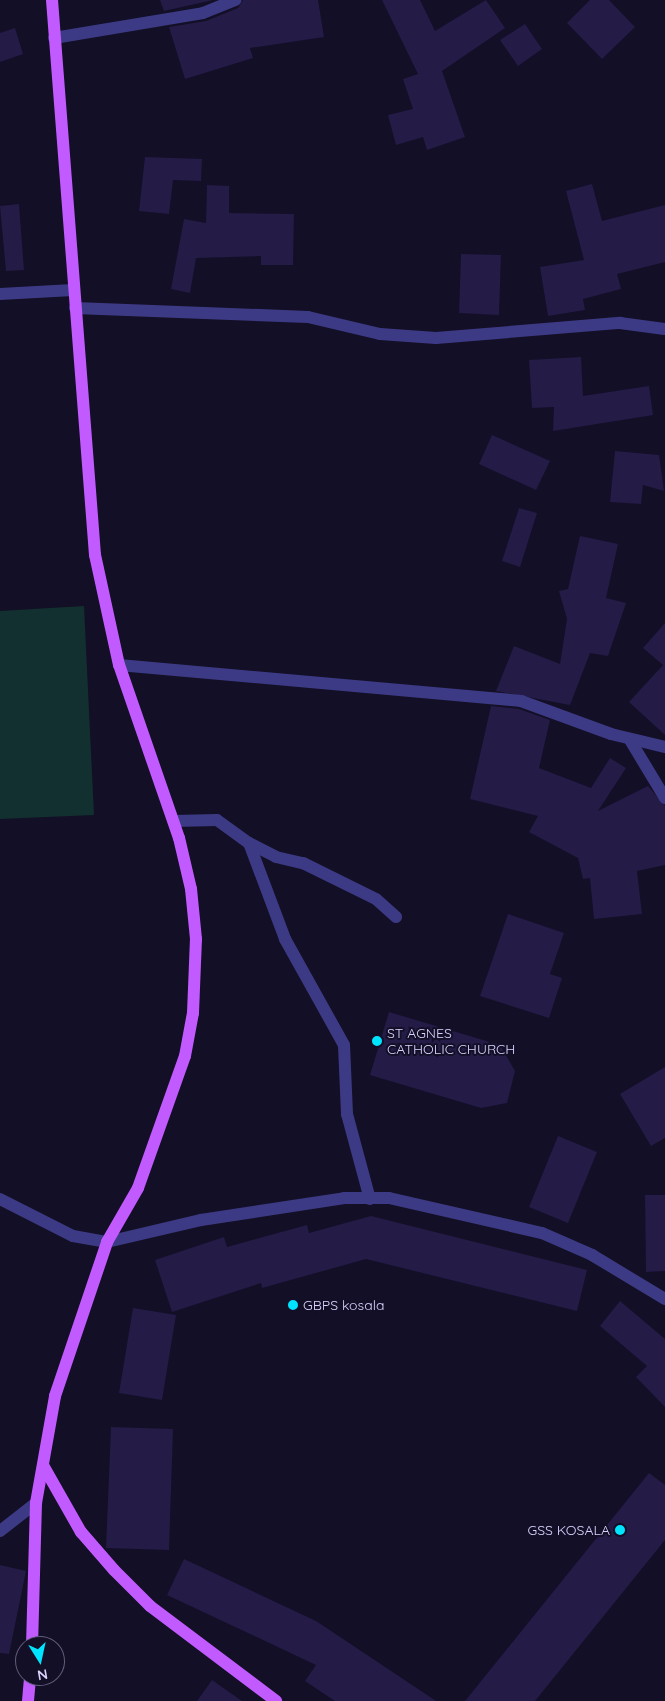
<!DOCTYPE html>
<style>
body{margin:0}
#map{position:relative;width:665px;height:1701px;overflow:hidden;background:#130f26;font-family:Quicksand,sans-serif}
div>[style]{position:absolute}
.green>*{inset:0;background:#12302f}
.building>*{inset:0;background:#241b47}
.minor>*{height:12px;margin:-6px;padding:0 6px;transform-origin:6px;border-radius:6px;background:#3d3a85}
.major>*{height:12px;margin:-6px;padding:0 6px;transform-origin:6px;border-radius:6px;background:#c25bff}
.dots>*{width:14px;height:14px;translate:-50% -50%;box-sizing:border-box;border:2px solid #130f26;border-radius:50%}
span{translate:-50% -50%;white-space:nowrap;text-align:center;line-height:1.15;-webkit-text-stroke:4px #130f26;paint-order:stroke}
.poi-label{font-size:14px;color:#d9d4ff}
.left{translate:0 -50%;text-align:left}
.right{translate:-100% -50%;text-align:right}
.north{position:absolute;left:15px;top:1636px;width:50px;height:50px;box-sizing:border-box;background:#130f26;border:1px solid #625e7d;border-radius:50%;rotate:170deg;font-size:14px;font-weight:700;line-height:20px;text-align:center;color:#d9d4ff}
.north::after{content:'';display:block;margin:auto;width:18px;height:22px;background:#00e5ff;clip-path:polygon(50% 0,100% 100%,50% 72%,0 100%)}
</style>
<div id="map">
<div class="green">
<div style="clip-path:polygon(84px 606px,94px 815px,0 819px,0 611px)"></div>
</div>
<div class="building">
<div style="clip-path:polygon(160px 0,213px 0,164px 11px)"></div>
<div style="clip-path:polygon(243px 0,318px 0,324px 37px,250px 48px,253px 58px,185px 79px,169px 27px,206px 21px,238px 8px)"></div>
<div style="clip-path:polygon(382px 0,420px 0,435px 31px,486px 0,505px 28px,442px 71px,465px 137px,427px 150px,423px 137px,396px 145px,388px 115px,413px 109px,403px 79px,418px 74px)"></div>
<div style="clip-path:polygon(590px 0,609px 0,635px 27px,602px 59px,567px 23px)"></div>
<div style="clip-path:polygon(525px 24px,542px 49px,518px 66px,500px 40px)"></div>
<div style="clip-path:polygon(15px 28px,23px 54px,0 62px,0 33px)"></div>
<div style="clip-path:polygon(145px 157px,202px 159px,201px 181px,173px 180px,169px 214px,139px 211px)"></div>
<div style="clip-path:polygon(592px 184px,602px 221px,665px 205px,665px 262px,617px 274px,621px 289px,583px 299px,585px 310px,548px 316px,540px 267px,584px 260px,566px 191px)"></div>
<div style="clip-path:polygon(207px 185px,229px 186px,229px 213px,294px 214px,293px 265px,261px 265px,261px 256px,196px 258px,190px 293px,171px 289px,184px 219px,206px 223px)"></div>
<div style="clip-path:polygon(19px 204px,24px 270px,6px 271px,0 206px)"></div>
<div style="clip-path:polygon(461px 254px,501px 255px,499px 315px,459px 313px)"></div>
<div style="clip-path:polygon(581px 357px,583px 396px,649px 386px,653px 415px,553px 431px,554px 407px,532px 408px,529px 360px)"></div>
<div style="clip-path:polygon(492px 435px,550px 461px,536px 490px,479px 464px)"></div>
<div style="clip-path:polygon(615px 451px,659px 455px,664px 491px,643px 485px,641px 504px,610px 502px)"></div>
<div style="clip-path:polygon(519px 508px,537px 513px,520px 567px,502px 561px)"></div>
<div style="clip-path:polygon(580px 536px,618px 544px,606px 598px,626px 603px,608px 656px,590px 653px,570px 705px,496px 691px,514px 646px,560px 664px,567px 619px,559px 591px,568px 589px)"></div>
<div style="clip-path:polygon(665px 623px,665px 735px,629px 702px,663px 665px,643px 648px)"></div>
<div style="clip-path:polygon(491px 706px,519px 709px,550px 720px,539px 768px,591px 788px,610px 758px,626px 768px,598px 811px,648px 786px,665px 806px,665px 865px,637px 871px,642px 914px,594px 919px,590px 878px,583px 879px,578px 858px,529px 832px,538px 816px,470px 799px)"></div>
<div style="clip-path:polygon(508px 914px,564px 933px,550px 974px,562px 978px,549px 1018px,480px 996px)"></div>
<div style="clip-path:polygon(389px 1012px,500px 1045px,515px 1071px,507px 1103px,481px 1108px,370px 1075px)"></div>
<div style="clip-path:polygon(665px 1067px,665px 1138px,651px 1146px,620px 1094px)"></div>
<div style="clip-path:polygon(558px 1136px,597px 1152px,568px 1223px,529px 1207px)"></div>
<div style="clip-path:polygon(645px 1195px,665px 1195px,665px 1271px,646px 1272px)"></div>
<div style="clip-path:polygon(371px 1216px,587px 1270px,577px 1311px,366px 1259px,262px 1288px,261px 1283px,172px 1312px,155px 1260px,224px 1237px,227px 1247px,307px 1225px,309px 1233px)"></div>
<div style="clip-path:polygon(620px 1301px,665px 1339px,665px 1407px,636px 1377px,647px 1366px,600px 1326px)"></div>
<div style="clip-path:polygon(133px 1308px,176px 1315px,162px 1400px,119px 1393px)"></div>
<div style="clip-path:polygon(111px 1427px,173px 1429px,169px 1550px,106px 1548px)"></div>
<div style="clip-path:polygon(649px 1473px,665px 1485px,665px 1540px,535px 1701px,465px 1701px)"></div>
<div style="clip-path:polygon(184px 1559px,316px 1621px,436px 1701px,335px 1701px,305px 1681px,316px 1665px,167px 1595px)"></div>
<div style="clip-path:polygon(0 1565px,26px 1571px,9px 1654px,0 1653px)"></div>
<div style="clip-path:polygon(212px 1680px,242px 1701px,197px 1701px)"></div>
</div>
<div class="minor">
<div style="left:54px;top:38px;width:151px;rotate:-9.5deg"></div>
<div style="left:203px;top:13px;width:35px;rotate:-22deg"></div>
<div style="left:0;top:294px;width:73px;rotate:-3.1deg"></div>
<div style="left:75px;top:308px;width:233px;rotate:2.2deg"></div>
<div style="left:308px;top:317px;width:74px;rotate:13.3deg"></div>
<div style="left:380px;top:334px;width:56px;rotate:4.1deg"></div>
<div style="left:436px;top:338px;width:185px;rotate:-4.7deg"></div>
<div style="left:620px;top:323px;width:45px;rotate:7.6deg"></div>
<div style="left:119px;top:665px;width:404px;rotate:5.1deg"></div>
<div style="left:521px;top:701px;width:96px;rotate:20.1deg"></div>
<div style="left:611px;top:734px;width:56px;rotate:13.5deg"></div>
<div style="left:630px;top:740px;width:68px;rotate:58.9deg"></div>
<div style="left:174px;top:821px;width:43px;rotate:-1.3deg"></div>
<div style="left:217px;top:820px;width:39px;rotate:36deg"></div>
<div style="left:249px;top:843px;width:103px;rotate:69.4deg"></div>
<div style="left:285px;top:939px;width:121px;rotate:60.9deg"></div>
<div style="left:344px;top:1045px;width:69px;rotate:87.5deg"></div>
<div style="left:347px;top:1114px;width:88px;rotate:74.9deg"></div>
<div style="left:249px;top:843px;width:30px;rotate:27deg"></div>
<div style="left:276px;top:857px;width:28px;rotate:13deg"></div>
<div style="left:303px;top:863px;width:81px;rotate:26.3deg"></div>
<div style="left:376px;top:899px;width:27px;rotate:42deg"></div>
<div style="left:0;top:1199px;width:82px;rotate:26.9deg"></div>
<div style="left:73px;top:1236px;width:35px;rotate:10deg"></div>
<div style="left:107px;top:1242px;width:97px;rotate:-13.2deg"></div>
<div style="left:201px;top:1220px;width:145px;rotate:-8.7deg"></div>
<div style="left:344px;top:1198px;width:45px"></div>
<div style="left:389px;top:1198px;width:157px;rotate:12.9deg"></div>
<div style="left:542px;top:1233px;width:55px;rotate:23.7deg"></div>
<div style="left:592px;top:1255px;width:85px;rotate:31.1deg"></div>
<div style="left:0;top:1531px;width:46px;rotate:-37.9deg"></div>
</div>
<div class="major">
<div style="left:44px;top:1467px;width:75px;rotate:60.4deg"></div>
<div style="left:81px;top:1532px;width:50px;rotate:49deg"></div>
<div style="left:114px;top:1570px;width:51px;rotate:45deg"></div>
<div style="left:150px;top:1606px;width:158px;rotate:37deg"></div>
<div style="left:32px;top:1646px;width:143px;rotate:-88.4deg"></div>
<div style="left:36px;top:1503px;width:109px;rotate:-79.9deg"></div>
<div style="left:55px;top:1396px;width:163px;rotate:-71.3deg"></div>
<div style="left:107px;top:1242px;width:62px;rotate:-60.1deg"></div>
<div style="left:138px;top:1188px;width:140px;rotate:-70.4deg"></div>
<div style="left:185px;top:1056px;width:44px;rotate:-79.5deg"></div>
<div style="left:193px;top:1013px;width:74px;rotate:-87.7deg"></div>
<div style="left:196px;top:939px;width:50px;rotate:-95.7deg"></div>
<div style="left:191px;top:889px;width:52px;rotate:-103.2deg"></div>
<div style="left:179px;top:838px;width:183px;rotate:-109.1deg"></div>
<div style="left:119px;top:665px;width:113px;rotate:-102.3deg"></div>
<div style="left:95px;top:555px;width:557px;rotate:-94.43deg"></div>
<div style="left:28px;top:1701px;width:25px;rotate:-85deg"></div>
</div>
<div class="dots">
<div style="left:377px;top:1041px;background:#00e5ff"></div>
<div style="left:293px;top:1305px;background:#00e5ff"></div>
<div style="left:620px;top:1530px;background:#00e5ff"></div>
</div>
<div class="poi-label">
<span class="left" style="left:387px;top:1041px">ST AGNES<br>CATHOLIC CHURCH</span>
<span class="left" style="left:303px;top:1305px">GBPS kosala</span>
<span class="right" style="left:610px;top:1530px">GSS KOSALA</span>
</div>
<div class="north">N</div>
</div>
